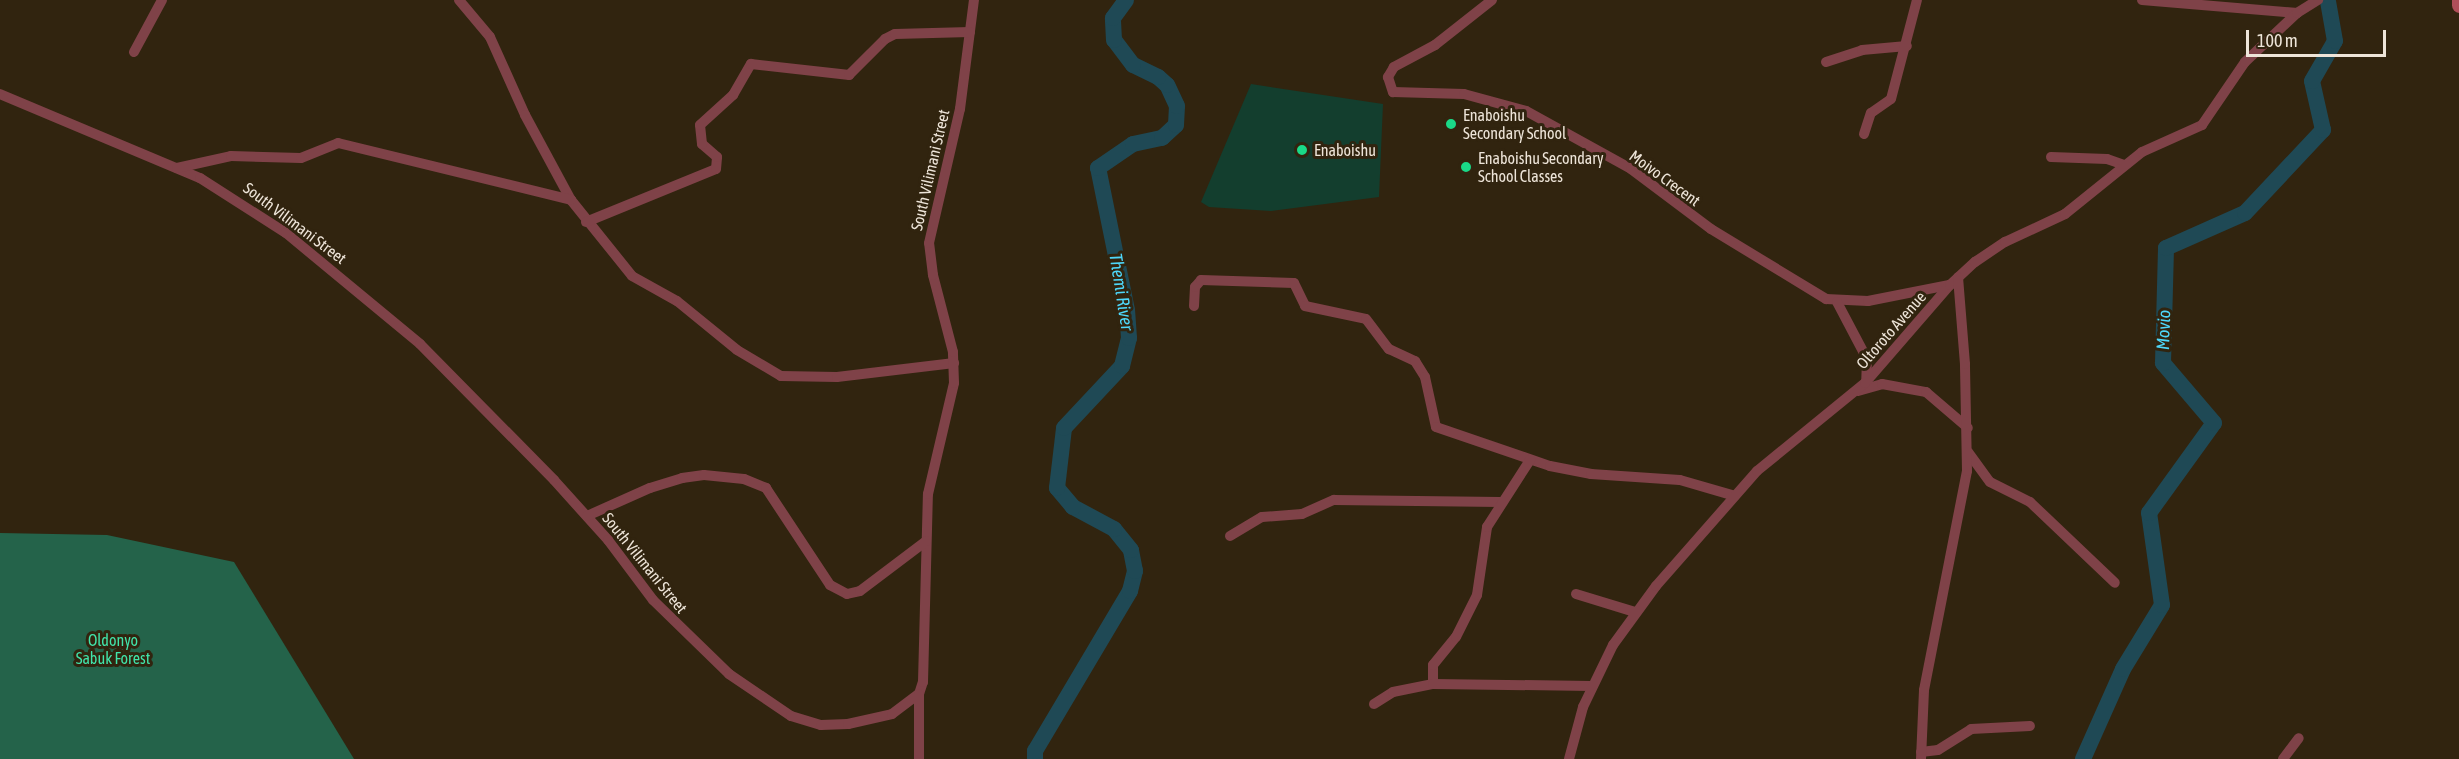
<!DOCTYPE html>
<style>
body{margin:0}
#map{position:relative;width:2459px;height:759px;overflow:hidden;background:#31240f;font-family:"Asap Condensed",sans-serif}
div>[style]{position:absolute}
.green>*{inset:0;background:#133e2e}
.forest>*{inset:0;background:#24634a}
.river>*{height:16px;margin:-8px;padding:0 8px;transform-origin:8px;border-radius:8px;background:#1f4955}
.street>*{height:10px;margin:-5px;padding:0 5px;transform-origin:5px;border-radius:5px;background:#7f4248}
.secondary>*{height:15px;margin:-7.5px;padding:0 7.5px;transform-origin:7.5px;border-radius:7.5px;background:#b04f5a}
.dots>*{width:16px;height:16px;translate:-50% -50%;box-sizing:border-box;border:3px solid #31240f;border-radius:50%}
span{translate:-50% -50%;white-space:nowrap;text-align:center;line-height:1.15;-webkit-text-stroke:6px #31240f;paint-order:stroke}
.poi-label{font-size:16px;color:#eee5d9}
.left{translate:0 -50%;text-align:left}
.street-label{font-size:16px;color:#eee5d9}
.park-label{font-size:16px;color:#41e4aa}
.water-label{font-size:18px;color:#4ed7fa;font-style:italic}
.scale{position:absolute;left:2246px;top:30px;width:140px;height:27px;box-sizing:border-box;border:3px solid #eee5d9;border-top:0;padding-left:8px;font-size:18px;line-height:21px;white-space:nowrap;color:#eee5d9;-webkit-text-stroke:4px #31240f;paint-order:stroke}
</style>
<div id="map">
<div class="green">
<div style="clip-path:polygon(1251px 84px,1383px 104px,1379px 197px,1271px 211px,1209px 207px,1201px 202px)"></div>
</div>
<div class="forest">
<div style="clip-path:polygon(0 533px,107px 535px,234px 562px,354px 759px,0 759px)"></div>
</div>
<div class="river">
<div style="left:1035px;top:759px;width:8px;rotate:-90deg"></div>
<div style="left:1035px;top:751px;width:186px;rotate:-59.3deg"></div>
<div style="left:1130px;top:591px;width:21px;rotate:-76deg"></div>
<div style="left:1135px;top:571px;width:21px;rotate:-101deg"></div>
<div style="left:1131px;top:550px;width:27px;rotate:-129deg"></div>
<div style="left:1114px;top:529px;width:47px;rotate:-151.8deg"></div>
<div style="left:1073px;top:507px;width:25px;rotate:-130deg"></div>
<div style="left:1057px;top:488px;width:60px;rotate:-83.3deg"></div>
<div style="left:1064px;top:428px;width:85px;rotate:-46.9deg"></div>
<div style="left:1122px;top:366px;width:29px;rotate:-76deg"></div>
<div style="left:1129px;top:338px;width:28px;rotate:-94deg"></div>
<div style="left:1127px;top:310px;width:145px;rotate:-101.5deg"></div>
<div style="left:1098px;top:168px;width:42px;rotate:-34.4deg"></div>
<div style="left:1133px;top:144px;width:30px;rotate:-12deg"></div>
<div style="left:1162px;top:138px;width:19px;rotate:-43deg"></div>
<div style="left:1176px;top:125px;width:19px;rotate:-87deg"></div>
<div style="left:1177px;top:106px;width:23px;rotate:-115deg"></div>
<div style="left:1167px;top:85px;width:12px;rotate:-138deg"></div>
<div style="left:1158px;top:77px;width:28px;rotate:-154deg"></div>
<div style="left:1133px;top:65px;width:31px;rotate:-127deg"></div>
<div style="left:1114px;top:40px;width:22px;rotate:-93deg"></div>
<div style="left:1113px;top:18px;width:22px;rotate:-54deg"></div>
<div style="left:2083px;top:759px;width:98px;rotate:-66deg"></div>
<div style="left:2123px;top:669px;width:75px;rotate:-58.6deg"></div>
<div style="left:2162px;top:605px;width:93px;rotate:-98deg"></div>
<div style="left:2149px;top:513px;width:111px;rotate:-54.2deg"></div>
<div style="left:2214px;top:423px;width:79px;rotate:-130.4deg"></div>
<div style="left:2163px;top:363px;width:115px;rotate:-88.5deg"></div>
<div style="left:2166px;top:248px;width:86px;rotate:-23.9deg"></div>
<div style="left:2245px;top:213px;width:114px;rotate:-46.8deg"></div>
<div style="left:2323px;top:130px;width:50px;rotate:-102.7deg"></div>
<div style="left:2312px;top:81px;width:46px;rotate:-60.1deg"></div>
<div style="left:2335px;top:41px;width:39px;rotate:-100deg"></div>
</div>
<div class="street">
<div style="left:459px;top:0;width:48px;rotate:50deg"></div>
<div style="left:490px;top:37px;width:85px;rotate:65.8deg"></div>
<div style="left:525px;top:115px;width:97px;rotate:61.6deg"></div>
<div style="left:571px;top:200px;width:97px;rotate:51.2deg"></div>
<div style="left:632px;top:276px;width:51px;rotate:29.1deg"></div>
<div style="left:677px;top:301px;width:77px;rotate:39.2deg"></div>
<div style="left:737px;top:350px;width:51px;rotate:30.6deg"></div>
<div style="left:781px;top:376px;width:56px;rotate:1deg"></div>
<div style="left:837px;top:377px;width:118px;rotate:-6.8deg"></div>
<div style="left:1492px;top:0;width:73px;rotate:141.7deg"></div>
<div style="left:1435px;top:45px;width:47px;rotate:151.8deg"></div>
<div style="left:1394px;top:67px;width:12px;rotate:121deg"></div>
<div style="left:1388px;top:77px;width:16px;rotate:72deg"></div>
<div style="left:1393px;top:92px;width:71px;rotate:1.6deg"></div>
<div style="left:1464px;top:94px;width:64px;rotate:15.3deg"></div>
<div style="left:1526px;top:111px;width:120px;rotate:28.9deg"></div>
<div style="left:1631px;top:169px;width:100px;rotate:36.9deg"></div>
<div style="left:1711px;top:229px;width:135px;rotate:31.3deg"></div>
<div style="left:1826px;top:299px;width:42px;rotate:2.7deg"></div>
<div style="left:1868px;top:301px;width:83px;rotate:-11.2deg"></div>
<div style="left:2142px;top:0;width:156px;rotate:4.8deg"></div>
<div style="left:134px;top:52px;width:59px;rotate:-61.7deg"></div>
<div style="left:1826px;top:62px;width:38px;rotate:-18deg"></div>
<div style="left:1862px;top:50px;width:45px;rotate:-5.1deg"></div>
<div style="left:0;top:94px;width:217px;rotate:22.8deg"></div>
<div style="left:200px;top:178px;width:102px;rotate:32.6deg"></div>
<div style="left:286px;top:233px;width:174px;rotate:39.6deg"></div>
<div style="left:420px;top:344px;width:191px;rotate:45.4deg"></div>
<div style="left:554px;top:480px;width:81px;rotate:48deg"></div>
<div style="left:608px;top:540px;width:75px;rotate:53.1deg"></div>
<div style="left:653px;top:600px;width:106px;rotate:44.2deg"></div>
<div style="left:729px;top:674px;width:75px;rotate:34.1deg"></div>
<div style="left:791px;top:716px;width:31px;rotate:17deg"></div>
<div style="left:821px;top:725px;width:27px;rotate:-2deg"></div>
<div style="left:848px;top:724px;width:45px;rotate:-12.8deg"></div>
<div style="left:892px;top:714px;width:34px;rotate:-37deg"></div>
<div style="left:919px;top:694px;width:13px;rotate:-72deg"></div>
<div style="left:923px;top:682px;width:188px;rotate:-88.5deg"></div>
<div style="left:928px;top:494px;width:114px;rotate:-76.8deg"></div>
<div style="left:954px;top:383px;width:31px;rotate:-92deg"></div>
<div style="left:953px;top:352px;width:80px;rotate:-104.6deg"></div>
<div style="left:933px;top:275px;width:32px;rotate:-97deg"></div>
<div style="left:929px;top:243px;width:138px;rotate:-77deg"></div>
<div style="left:960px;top:109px;width:110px;rotate:-82.7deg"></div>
<div style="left:1864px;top:134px;width:22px;rotate:-72deg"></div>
<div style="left:1871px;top:113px;width:24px;rotate:-35deg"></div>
<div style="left:1891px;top:99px;width:102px;rotate:-75.3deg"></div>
<div style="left:2051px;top:157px;width:56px;rotate:2deg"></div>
<div style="left:2107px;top:159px;width:18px;rotate:19deg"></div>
<div style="left:177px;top:168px;width:55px;rotate:-12.5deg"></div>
<div style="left:231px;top:156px;width:70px;rotate:1.6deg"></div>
<div style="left:301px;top:158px;width:40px;rotate:-22deg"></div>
<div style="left:338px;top:143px;width:240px;rotate:13.7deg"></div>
<div style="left:586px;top:222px;width:140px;rotate:-22.2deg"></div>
<div style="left:716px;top:169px;width:12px;rotate:-85deg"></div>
<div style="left:717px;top:157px;width:20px;rotate:-139deg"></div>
<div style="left:702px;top:144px;width:19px;rotate:-96deg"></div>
<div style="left:700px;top:125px;width:45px;rotate:-42.3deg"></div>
<div style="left:733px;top:95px;width:36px;rotate:-60deg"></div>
<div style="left:751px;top:64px;width:99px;rotate:6.4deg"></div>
<div style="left:849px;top:75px;width:51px;rotate:-45deg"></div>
<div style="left:885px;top:39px;width:11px;rotate:-27deg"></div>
<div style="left:895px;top:34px;width:75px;rotate:-1.5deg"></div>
<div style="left:1837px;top:302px;width:64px;rotate:62.2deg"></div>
<div style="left:1867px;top:359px;width:24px;rotate:92deg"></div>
<div style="left:1194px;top:306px;width:19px;rotate:-87deg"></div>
<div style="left:1195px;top:287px;width:9px;rotate:-49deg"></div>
<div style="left:1201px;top:280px;width:93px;rotate:1.8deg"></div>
<div style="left:1294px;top:283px;width:25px;rotate:64deg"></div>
<div style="left:1305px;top:306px;width:62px;rotate:12deg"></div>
<div style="left:1366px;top:319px;width:38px;rotate:53deg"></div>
<div style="left:1389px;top:349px;width:29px;rotate:25deg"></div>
<div style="left:1415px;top:361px;width:19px;rotate:58deg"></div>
<div style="left:1425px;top:377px;width:51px;rotate:77.6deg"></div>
<div style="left:1436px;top:427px;width:120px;rotate:18.9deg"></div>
<div style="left:1550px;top:466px;width:42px;rotate:11deg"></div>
<div style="left:1591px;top:474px;width:89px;rotate:3.9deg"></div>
<div style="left:1680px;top:480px;width:57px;rotate:16.2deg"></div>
<div style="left:1858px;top:391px;width:25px;rotate:-16deg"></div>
<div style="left:1882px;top:384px;width:45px;rotate:10.3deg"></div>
<div style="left:1926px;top:392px;width:55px;rotate:40.6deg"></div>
<div style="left:1968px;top:452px;width:37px;rotate:54deg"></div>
<div style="left:1990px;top:482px;width:45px;rotate:26.6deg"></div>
<div style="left:2030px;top:502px;width:117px;rotate:43.6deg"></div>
<div style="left:587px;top:516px;width:69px;rotate:-24deg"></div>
<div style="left:650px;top:488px;width:34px;rotate:-17deg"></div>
<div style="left:682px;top:478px;width:22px;rotate:-8deg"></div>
<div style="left:704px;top:475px;width:40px;rotate:5.7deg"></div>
<div style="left:744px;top:479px;width:24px;rotate:22deg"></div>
<div style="left:766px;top:488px;width:116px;rotate:56.6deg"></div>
<div style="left:830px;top:585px;width:19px;rotate:28deg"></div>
<div style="left:847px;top:594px;width:13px;rotate:-13deg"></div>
<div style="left:860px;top:591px;width:83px;rotate:-37.1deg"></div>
<div style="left:1230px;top:536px;width:37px;rotate:-31deg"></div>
<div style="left:1262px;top:517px;width:40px;rotate:-4.3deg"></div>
<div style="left:1302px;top:514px;width:35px;rotate:-24deg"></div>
<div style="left:1334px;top:500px;width:166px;rotate:0.7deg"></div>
<div style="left:1576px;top:594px;width:62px;rotate:17deg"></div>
<div style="left:1433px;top:684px;width:19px;rotate:-90deg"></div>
<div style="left:1433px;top:665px;width:36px;rotate:-51deg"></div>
<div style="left:1456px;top:637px;width:47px;rotate:-63.4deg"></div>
<div style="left:1477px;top:595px;width:69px;rotate:-81.6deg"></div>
<div style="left:1487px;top:527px;width:80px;rotate:-57.3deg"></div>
<div style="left:919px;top:694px;width:65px;rotate:90deg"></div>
<div style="left:1374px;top:704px;width:22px;rotate:-32deg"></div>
<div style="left:1393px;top:692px;width:41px;rotate:-11.3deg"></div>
<div style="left:1433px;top:684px;width:158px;rotate:0.7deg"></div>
<div style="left:1921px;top:752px;width:17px;rotate:-7deg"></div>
<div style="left:1938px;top:750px;width:39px;rotate:-32deg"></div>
<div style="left:1971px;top:729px;width:59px;rotate:-2.9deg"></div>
<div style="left:1569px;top:759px;width:54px;rotate:-74.9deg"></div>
<div style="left:1583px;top:707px;width:69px;rotate:-64.2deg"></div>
<div style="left:1613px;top:645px;width:73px;rotate:-53.9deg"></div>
<div style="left:1656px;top:586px;width:153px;rotate:-48.7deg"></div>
<div style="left:1757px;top:471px;width:139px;rotate:-39.2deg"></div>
<div style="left:1865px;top:383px;width:130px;rotate:-49.1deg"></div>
<div style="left:1950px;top:285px;width:34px;rotate:-43deg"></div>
<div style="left:1975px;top:262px;width:36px;rotate:-34deg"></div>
<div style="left:2005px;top:242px;width:66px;rotate:-25deg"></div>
<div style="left:2065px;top:214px;width:99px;rotate:-38.8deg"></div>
<div style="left:2142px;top:152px;width:66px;rotate:-24.2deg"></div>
<div style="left:2202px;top:125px;width:76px;rotate:-55.7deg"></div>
<div style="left:2245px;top:62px;width:71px;rotate:-43.3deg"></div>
<div style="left:2297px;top:13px;width:25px;rotate:-32deg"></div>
<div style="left:1921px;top:759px;width:69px;rotate:-87.5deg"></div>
<div style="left:1924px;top:690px;width:223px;rotate:-78.9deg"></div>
<div style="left:1967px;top:471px;width:107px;rotate:-91.1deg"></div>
<div style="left:1965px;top:364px;width:87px;rotate:-94.6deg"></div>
<div style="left:2283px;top:759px;width:26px;rotate:-53deg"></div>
</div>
<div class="secondary">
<div style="left:2459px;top:0;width:5px;rotate:90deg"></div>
</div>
<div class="dots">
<div style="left:1451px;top:124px;background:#1ad988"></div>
<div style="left:1302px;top:150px;background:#1ad988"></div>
<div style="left:1466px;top:167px;background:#1ad988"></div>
</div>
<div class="poi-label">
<span class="left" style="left:1463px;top:124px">Enaboishu<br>Secondary School</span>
<span class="left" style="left:1314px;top:150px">Enaboishu</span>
<span class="left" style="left:1478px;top:167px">Enaboishu Secondary<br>School Classes</span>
</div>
<div class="street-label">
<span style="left:930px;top:170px;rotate:-77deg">South Vilimani Street</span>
<span style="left:1665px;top:178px;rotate:36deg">Moivo Crecent</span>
<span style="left:295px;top:223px;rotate:37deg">South Vilimani Street</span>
<span style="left:1891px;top:330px;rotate:-49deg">Oltoroto Avenue</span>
<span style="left:645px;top:563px;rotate:51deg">South Vilimani Street</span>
</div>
<div class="park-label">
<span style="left:113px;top:649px">Oldonyo<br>Sabuk Forest</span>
</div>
<div class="water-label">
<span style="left:1121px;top:292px;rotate:81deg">Themi River</span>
<span style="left:2164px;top:330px;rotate:-88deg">Movio</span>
</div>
<div class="scale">100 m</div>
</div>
